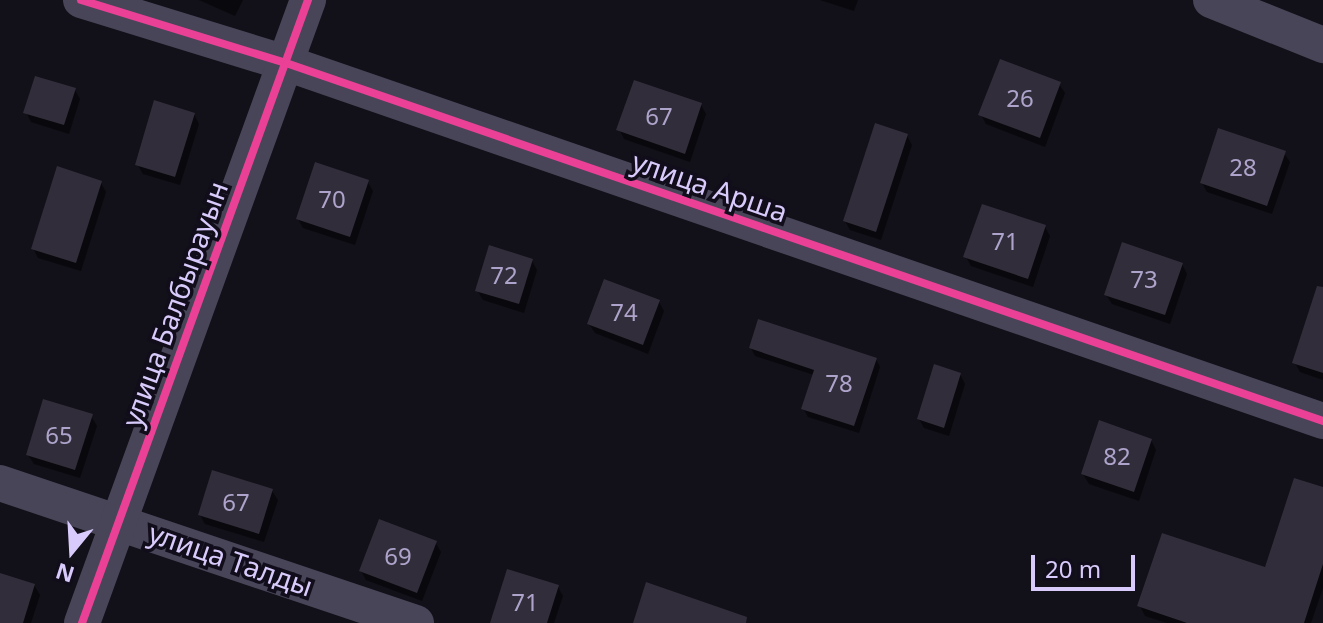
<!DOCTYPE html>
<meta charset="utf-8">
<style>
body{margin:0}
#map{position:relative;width:1323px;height:623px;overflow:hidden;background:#121018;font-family:"Noto Sans",sans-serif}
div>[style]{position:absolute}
.shadow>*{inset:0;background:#0007}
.building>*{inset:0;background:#322d3a}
.minor>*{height:36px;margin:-18px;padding:0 18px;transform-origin:18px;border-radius:18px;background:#484558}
.cycleway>*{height:8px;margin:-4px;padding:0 4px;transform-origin:4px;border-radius:4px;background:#ea4096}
span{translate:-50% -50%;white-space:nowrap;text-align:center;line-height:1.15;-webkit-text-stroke:7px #110d1b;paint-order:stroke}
.number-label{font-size:24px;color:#aea4cb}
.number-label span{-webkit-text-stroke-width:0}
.street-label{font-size:28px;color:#d8cbfb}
.north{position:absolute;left:32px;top:511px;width:80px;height:80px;-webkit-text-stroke:6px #110d1b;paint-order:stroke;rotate:198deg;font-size:22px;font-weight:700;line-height:32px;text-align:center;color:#d8cbfb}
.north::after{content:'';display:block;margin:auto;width:28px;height:36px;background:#d8cbfb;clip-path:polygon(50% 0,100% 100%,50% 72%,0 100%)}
.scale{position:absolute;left:1031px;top:555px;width:104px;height:36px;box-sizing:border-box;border:4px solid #d8cbfb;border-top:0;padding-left:10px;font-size:24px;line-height:28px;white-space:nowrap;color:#d8cbfb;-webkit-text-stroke:6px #110d1b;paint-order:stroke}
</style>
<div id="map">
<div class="shadow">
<div style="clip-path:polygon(199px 0,243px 0,235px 16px)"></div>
<div style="clip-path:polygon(820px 0,858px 0,854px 11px)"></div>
<div style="clip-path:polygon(1059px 84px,1065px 93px,1045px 147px,986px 124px,981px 115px)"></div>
<div style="clip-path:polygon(75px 90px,80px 99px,69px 134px,31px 122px,26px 112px)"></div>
<div style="clip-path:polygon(701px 105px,706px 114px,690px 162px,624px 139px,619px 129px)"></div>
<div style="clip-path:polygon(194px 114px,199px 124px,180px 185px,143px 174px,137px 164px)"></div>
<div style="clip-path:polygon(907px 136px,912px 145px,881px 240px,850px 230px,845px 221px)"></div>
<div style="clip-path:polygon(1284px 153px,1290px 162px,1272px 214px,1207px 192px,1202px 183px)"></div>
<div style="clip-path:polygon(367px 181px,373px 191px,355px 245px,303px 228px,298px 219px)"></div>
<div style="clip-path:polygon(101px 183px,106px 192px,81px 271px,38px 258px,33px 248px)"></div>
<div style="clip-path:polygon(1045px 227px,1050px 236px,1033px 287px,971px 266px,966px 257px)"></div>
<div style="clip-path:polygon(532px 261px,537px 270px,524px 313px,483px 300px,477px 290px)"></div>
<div style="clip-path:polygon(1182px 264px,1187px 274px,1170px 324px,1112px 304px,1106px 295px)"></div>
<div style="clip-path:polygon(659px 302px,664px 311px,648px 354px,595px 333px,589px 324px)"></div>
<div style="clip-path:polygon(1323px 316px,1323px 380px,1300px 372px,1295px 363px)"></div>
<div style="clip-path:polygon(751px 348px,876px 359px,880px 367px,859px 433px,808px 417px,803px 408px,814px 375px,755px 356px)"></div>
<div style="clip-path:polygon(960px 374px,965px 384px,949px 436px,924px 428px,919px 419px)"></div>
<div style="clip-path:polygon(91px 416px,97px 426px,80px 478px,34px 464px,28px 455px)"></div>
<div style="clip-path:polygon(1151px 440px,1156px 450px,1139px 501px,1089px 484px,1083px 474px)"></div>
<div style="clip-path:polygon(1323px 489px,1323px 588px,1311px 623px,1167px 623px,1145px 616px,1140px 606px,1266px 570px)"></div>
<div style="clip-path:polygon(272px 491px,278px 500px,264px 542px,205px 524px,200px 515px)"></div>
<div style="clip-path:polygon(435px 542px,441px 552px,422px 601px,366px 580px,361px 571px)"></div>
<div style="clip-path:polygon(0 575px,34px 585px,40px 595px,31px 623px,0 623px)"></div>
<div style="clip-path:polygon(558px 587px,563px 596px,554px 623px,496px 623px)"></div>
</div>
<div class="building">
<div style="clip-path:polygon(1000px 59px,1061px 82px,1040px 138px,978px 115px)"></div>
<div style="clip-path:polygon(35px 76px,76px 88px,64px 125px,23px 113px)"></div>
<div style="clip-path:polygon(634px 80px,702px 103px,685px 154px,616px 130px)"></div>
<div style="clip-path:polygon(154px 100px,195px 113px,175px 177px,135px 165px)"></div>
<div style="clip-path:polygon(875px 123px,908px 134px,876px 232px,843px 221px)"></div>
<div style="clip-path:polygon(1218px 128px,1286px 151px,1267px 206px,1200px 183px)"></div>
<div style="clip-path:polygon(315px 162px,369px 180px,350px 237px,296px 219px)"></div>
<div style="clip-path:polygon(57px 166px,102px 181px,76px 263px,31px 249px)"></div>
<div style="clip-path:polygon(982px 204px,1046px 225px,1028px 279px,963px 257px)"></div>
<div style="clip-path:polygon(1122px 242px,1183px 263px,1165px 315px,1104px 295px)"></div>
<div style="clip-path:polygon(489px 245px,533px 259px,519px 304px,475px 291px)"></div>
<div style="clip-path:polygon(604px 279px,660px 300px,643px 345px,587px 324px)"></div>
<div style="clip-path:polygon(1317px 286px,1323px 287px,1323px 373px,1292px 363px)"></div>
<div style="clip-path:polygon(758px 319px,877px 358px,854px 426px,801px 409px,814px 370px,749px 348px)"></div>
<div style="clip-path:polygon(934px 364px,961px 373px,944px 428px,917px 419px)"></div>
<div style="clip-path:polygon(43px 399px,93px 414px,75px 470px,26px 455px)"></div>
<div style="clip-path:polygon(1099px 420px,1152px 439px,1134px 492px,1081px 474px)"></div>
<div style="clip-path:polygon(212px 470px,273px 489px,259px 534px,198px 515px)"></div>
<div style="clip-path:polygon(1294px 478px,1323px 487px,1323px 564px,1304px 623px,1187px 623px,1137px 606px,1162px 533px,1265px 567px)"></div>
<div style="clip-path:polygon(379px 519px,437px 541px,417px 593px,359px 571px)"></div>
<div style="clip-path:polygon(507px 569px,559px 585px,547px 623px,490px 623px)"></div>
<div style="clip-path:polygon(0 573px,35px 584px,23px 623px,0 623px)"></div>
<div style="clip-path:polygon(646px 582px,747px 617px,746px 623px,633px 623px)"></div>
</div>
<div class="minor">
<div style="left:81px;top:0;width:214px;rotate:17.1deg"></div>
<div style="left:286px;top:63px;width:1097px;rotate:19.05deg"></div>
<div style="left:1211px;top:0;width:121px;rotate:21.9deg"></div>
<div style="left:0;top:483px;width:439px;rotate:18.6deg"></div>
<div style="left:82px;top:623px;width:663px;rotate:-70.06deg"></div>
</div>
<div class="cycleway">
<div style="left:81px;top:0;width:214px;rotate:17.1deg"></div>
<div style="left:286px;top:63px;width:1097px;rotate:19.05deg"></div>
<div style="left:82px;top:623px;width:663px;rotate:-70.06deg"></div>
</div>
<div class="number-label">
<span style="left:1020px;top:98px">26</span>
<span style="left:659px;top:116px">67</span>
<span style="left:1243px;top:167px">28</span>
<span style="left:332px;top:199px">70</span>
<span style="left:1005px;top:241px">71</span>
<span style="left:504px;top:275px">72</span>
<span style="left:1144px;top:279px">73</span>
<span style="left:624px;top:312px">74</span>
<span style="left:839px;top:383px">78</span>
<span style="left:59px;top:435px">65</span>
<span style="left:1117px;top:456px">82</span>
<span style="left:236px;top:502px">67</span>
<span style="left:398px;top:556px">69</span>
<span style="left:525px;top:602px">71</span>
</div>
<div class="street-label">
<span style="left:710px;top:186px;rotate:19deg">улица Арша</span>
<span style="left:174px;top:304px;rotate:-70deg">улица Балбырауын</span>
<span style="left:231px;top:559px;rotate:19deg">улица Талды</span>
</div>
<div class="north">N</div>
<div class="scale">20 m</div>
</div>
